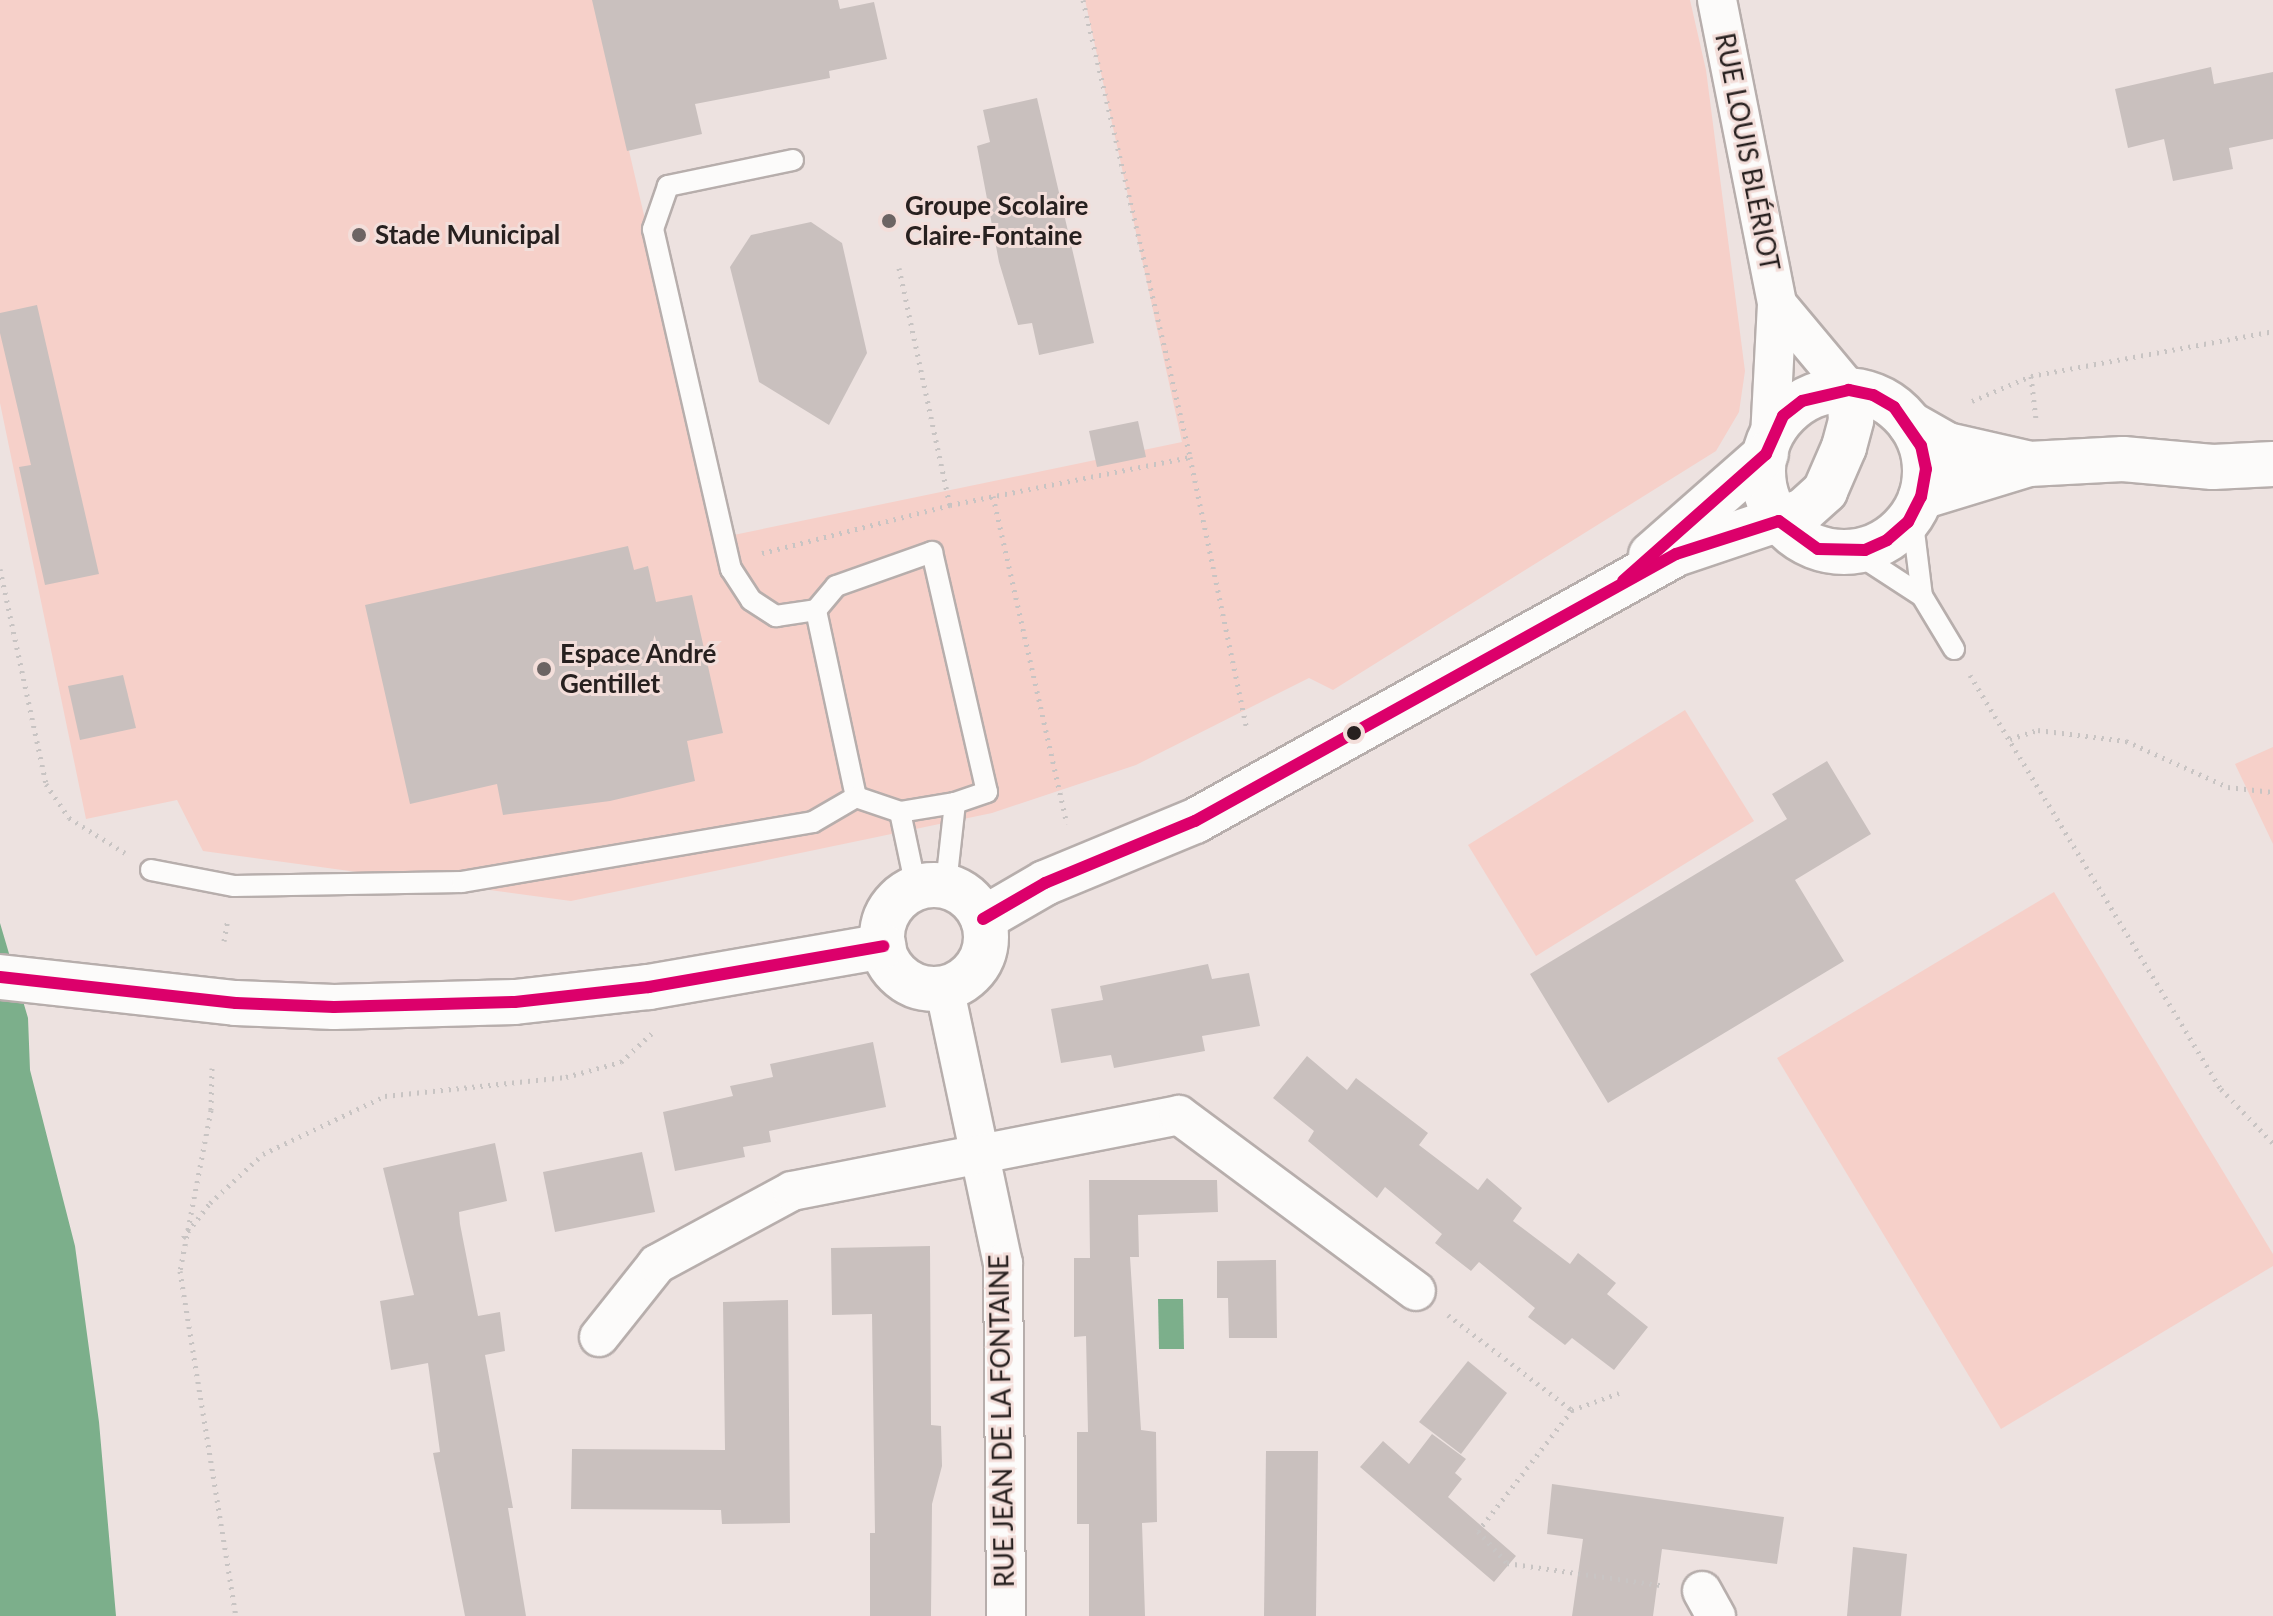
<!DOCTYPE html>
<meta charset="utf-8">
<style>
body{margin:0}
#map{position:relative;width:2273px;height:1616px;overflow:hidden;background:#ede2e0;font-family:Lato,sans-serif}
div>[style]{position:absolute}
.green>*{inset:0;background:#f6d0c9}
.water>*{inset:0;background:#7caf8b}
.building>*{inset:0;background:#c9c0be}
.path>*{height:5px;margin-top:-2.5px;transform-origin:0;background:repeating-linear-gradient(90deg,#c8c4c3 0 2px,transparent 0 8px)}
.roads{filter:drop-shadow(2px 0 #b7aeac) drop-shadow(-2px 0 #b7aeac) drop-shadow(0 2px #b7aeac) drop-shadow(0 -2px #b7aeac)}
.service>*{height:20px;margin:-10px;padding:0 10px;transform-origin:10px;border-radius:10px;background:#fcfbfa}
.minor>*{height:38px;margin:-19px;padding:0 19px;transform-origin:19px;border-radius:19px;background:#fcfbfa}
.tertiary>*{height:44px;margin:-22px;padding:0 22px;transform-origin:22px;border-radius:22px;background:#fcfbfa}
.tertiary>.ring{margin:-22px;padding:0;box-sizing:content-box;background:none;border:44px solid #fcfbfa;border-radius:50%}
.bus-1>*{height:12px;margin:-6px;padding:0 6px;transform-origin:6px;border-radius:6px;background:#dc006b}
.dots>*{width:22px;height:22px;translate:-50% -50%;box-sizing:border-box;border:4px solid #f3deda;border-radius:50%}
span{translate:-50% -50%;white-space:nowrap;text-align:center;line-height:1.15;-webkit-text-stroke:6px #f3deda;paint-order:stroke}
.street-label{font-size:26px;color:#27201f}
.poi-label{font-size:26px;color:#27201f;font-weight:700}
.left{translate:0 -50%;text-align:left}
</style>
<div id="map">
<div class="green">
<div style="clip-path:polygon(0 0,594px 0,719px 538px,1182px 442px,1085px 0,1690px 0,1706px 70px,1745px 371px,1739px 412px,1716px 451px,1333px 690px,1309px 678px,1136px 765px,992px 813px,571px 901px,203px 851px,177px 800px,86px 819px,0 403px)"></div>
<div style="clip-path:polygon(1685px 710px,1754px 821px,1536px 956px,1468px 845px)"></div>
<div style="clip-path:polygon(2273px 747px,2273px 844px,2235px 764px)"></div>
<div style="clip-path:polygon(2054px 892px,2273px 1254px,2273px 1266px,2001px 1429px,1777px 1058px)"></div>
</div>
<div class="water">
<div style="clip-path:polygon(0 923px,28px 1018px,30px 1070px,75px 1246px,99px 1422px,116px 1616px,0 1616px)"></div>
<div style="clip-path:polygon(1158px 1299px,1183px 1299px,1184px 1349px,1159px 1349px)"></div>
</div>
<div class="building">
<div style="clip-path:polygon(592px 0,838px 0,840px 9px,874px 2px,887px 59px,829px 71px,830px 78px,695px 104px,702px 134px,627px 151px)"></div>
<div style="clip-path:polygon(2211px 67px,2214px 84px,2273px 72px,2273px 139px,2229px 148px,2233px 169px,2173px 181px,2164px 139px,2128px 148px,2115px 89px)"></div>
<div style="clip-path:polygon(1037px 98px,1094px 343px,1039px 355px,1032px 323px,1018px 325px,999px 262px,977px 146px,990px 142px,983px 110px)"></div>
<div style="clip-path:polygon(811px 222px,842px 243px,867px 353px,829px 425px,759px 382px,730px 267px,751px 235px)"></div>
<div style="clip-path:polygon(37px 305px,99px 574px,45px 585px,19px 467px,31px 465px,0 333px,0 313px)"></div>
<div style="clip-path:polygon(1138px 421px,1146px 457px,1097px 467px,1089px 431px)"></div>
<div style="clip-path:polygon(628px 546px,634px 570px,648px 566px,656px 602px,692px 595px,723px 733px,687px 741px,695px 781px,610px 801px,503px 815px,497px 784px,410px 804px,365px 605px)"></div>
<div style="clip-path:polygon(123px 675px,136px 728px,80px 740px,68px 686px)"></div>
<div style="clip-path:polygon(1827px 761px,1871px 834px,1795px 880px,1844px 961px,1608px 1103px,1530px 974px,1787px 819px,1772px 794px)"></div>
<div style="clip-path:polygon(1208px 964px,1212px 979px,1249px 973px,1260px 1026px,1202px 1036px,1205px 1051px,1114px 1068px,1111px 1055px,1061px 1063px,1051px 1009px,1103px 1000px,1100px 986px)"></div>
<div style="clip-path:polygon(873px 1042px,886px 1107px,769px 1131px,771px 1142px,743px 1147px,745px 1157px,675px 1171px,663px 1112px,733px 1096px,730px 1086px,773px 1077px,770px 1064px)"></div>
<div style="clip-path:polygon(1307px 1056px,1347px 1090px,1356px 1078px,1428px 1133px,1419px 1145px,1478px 1190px,1487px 1178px,1522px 1208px,1513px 1221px,1570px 1264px,1578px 1253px,1616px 1283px,1607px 1294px,1648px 1327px,1614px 1370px,1572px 1338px,1565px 1345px,1528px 1317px,1535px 1308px,1479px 1262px,1471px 1271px,1435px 1243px,1442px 1234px,1385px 1187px,1377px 1198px,1308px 1141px,1314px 1131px,1273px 1098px)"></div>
<div style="clip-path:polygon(495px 1143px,507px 1201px,459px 1212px,460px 1224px,478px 1316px,500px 1312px,505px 1351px,485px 1355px,513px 1508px,508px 1508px,526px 1616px,465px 1616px,433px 1453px,440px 1452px,428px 1363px,391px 1370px,380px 1301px,414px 1295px,383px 1168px)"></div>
<div style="clip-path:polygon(642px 1152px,655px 1212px,555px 1232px,543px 1172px)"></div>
<div style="clip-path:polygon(1089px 1180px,1217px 1180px,1218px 1212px,1138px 1215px,1139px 1257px,1130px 1257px,1141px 1430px,1156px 1432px,1157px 1522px,1142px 1523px,1145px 1616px,1089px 1616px,1089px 1524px,1077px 1524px,1077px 1432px,1088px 1432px,1086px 1336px,1074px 1337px,1074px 1258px,1090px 1258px)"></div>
<div style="clip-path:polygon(930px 1246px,931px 1425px,941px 1426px,942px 1466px,932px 1504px,931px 1616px,870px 1616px,870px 1533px,875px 1533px,872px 1314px,832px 1315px,831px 1248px)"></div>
<div style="clip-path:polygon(1276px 1260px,1277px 1338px,1229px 1338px,1228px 1298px,1217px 1298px,1217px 1261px)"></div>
<div style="clip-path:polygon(788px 1300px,790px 1523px,722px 1524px,721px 1510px,571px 1509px,572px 1449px,725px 1450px,723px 1302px)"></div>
<div style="clip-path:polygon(1468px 1361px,1507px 1393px,1461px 1454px,1419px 1422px)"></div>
<div style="clip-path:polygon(1432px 1434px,1466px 1459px,1455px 1473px,1462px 1479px,1448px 1497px,1516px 1556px,1494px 1582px,1360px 1467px,1383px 1441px,1409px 1464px)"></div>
<div style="clip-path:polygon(1266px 1451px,1318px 1451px,1316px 1616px,1264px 1616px)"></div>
<div style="clip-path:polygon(1552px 1484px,1784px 1517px,1777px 1564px,1662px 1549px,1653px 1616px,1572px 1616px,1583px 1539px,1547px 1534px)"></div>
<div style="clip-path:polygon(1853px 1547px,1907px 1554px,1901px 1616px,1847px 1616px)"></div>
</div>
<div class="path">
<div style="left:1083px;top:0;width:469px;rotate:76.8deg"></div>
<div style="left:1190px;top:457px;width:275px;rotate:78.2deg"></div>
<div style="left:899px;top:268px;width:242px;rotate:77.9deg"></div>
<div style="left:2031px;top:376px;width:43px;rotate:83.4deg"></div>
<div style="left:1972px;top:401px;width:64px;rotate:-23deg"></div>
<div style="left:2031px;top:376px;width:246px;rotate:-10.5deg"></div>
<div style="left:993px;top:496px;width:336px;rotate:77.3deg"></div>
<div style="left:762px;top:553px;width:194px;rotate:-14.3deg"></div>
<div style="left:950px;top:505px;width:245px;rotate:-11.3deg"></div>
<div style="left:0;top:569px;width:220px;rotate:77.9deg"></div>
<div style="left:46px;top:784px;width:41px;rotate:55.9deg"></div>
<div style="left:69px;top:818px;width:66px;rotate:32deg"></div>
<div style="left:1970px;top:675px;width:484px;rotate:58.8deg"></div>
<div style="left:2221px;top:1089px;width:75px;rotate:46.1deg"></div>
<div style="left:2010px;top:739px;width:29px;rotate:-18deg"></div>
<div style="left:2038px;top:730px;width:89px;rotate:7.1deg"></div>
<div style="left:2126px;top:741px;width:112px;rotate:24.3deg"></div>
<div style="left:2228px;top:787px;width:45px;rotate:6.3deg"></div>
<div style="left:224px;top:941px;width:22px;rotate:-80deg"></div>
<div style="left:212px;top:1068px;width:42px;rotate:91.4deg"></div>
<div style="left:211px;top:1110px;width:164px;rotate:100.9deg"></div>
<div style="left:180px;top:1271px;width:350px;rotate:80.8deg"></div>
<div style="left:183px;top:1238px;width:44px;rotate:-52.4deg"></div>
<div style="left:210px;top:1203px;width:72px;rotate:-42.8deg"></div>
<div style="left:263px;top:1154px;width:135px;rotate:-25.4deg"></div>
<div style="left:385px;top:1096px;width:182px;rotate:-6deg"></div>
<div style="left:566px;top:1077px;width:57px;rotate:-15.3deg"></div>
<div style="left:621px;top:1062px;width:42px;rotate:-43.1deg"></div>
<div style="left:1448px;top:1315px;width:156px;rotate:37.5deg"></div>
<div style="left:1572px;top:1410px;width:153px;rotate:127.8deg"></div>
<div style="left:1478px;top:1531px;width:43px;rotate:47.8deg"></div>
<div style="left:1507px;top:1563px;width:155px;rotate:8.2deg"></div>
<div style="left:1572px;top:1410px;width:50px;rotate:-19.9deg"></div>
</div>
<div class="roads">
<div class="service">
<div style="left:793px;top:160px;width:128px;rotate:168.3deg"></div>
<div style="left:668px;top:186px;width:46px;rotate:109.2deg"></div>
<div style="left:653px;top:229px;width:349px;rotate:77.1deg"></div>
<div style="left:731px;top:569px;width:37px;rotate:57deg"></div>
<div style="left:751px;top:600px;width:30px;rotate:33deg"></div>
<div style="left:776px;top:616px;width:40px;rotate:-8.5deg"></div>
<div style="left:1912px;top:515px;width:82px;rotate:83deg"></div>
<div style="left:1853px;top:551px;width:82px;rotate:33.1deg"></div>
<div style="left:1922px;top:596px;width:62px;rotate:58.9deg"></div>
<div style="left:856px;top:797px;width:191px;rotate:-102.1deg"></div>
<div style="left:816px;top:610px;width:31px;rotate:-50deg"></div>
<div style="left:836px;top:586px;width:102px;rotate:-19.5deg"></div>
<div style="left:932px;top:552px;width:246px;rotate:77.1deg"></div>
<div style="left:987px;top:792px;width:34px;rotate:161deg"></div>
<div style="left:955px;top:803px;width:82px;rotate:96.3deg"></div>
<div style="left:900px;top:812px;width:56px;rotate:-9.3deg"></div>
<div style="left:151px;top:870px;width:85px;rotate:10.9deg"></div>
<div style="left:234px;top:886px;width:228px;rotate:-1deg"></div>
<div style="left:462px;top:882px;width:356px;rotate:-9.7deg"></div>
<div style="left:813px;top:822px;width:50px;rotate:-30.2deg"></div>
<div style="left:856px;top:797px;width:46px;rotate:18.8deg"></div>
<div style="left:900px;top:812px;width:77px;rotate:78deg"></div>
</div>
<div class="minor">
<div style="left:1717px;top:0;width:310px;rotate:78.8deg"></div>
<div style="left:1777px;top:304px;width:133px;rotate:93deg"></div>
<div style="left:1777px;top:304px;width:112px;rotate:50.1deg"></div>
<div style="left:945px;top:991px;width:278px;rotate:78deg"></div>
<div style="left:1003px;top:1263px;width:353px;rotate:89.5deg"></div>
<div style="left:599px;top:1337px;width:93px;rotate:-51.5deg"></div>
<div style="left:657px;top:1264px;width:153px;rotate:-28.4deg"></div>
<div style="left:792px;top:1191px;width:394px;rotate:-11.1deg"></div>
<div style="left:1179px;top:1115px;width:295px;rotate:36.6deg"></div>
<div style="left:1702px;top:1591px;width:29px;rotate:61deg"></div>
</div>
<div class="tertiary">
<div class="ring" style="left:1763px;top:390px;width:118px;height:118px"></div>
<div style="left:1910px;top:424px;width:43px;rotate:29.6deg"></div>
<div style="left:1947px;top:445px;width:81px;rotate:12.8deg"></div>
<div style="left:1921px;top:497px;width:113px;rotate:-17deg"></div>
<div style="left:2029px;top:464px;width:94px;rotate:-3deg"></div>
<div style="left:2123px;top:459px;width:90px;rotate:5.1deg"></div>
<div style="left:2213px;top:467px;width:60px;rotate:-2.9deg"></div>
<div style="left:1651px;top:555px;width:153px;rotate:-41.3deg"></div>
<div class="ring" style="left:882px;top:885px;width:60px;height:60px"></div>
<div style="left:983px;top:919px;width:72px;rotate:-30.1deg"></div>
<div style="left:1045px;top:883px;width:162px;rotate:-22.5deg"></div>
<div style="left:1195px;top:821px;width:550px;rotate:-29.03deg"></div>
<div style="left:1676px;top:554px;width:134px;rotate:-18.7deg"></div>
<div style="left:1803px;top:511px;width:30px;rotate:-42deg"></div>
<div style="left:1825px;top:491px;width:48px;rotate:-66.6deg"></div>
<div style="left:1844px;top:447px;width:28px;rotate:-75deg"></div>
<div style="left:1851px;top:420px;width:30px;rotate:-94deg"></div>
<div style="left:0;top:977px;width:237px;rotate:6.3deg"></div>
<div style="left:236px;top:1003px;width:98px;rotate:2.3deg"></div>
<div style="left:334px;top:1007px;width:181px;rotate:-1.6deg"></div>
<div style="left:515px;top:1002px;width:135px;rotate:-6.4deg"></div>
<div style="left:649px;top:987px;width:238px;rotate:-9.9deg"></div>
</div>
</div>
<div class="bus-1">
<div style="left:983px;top:919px;width:72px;rotate:-30.1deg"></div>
<div style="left:1045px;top:883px;width:162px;rotate:-22.5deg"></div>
<div style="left:1195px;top:821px;width:550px;rotate:-29.03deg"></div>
<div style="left:1676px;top:554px;width:108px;rotate:-17.8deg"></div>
<div style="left:1779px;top:521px;width:48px;rotate:35.7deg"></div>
<div style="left:1818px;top:549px;width:47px;rotate:1.2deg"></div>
<div style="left:1865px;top:550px;width:24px;rotate:-24deg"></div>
<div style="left:1887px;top:540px;width:28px;rotate:-41deg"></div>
<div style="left:1908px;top:522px;width:28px;rotate:-63deg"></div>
<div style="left:1921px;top:497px;width:28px;rotate:-80deg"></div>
<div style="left:1926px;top:469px;width:24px;rotate:-102deg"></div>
<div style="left:1921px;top:446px;width:47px;rotate:-124.7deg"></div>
<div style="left:1894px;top:407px;width:24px;rotate:-150deg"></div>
<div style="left:1873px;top:395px;width:25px;rotate:-168deg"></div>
<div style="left:1849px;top:390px;width:48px;rotate:166.8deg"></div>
<div style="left:1802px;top:401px;width:24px;rotate:142deg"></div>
<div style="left:1783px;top:416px;width:42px;rotate:114.1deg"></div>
<div style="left:1766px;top:454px;width:191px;rotate:138.4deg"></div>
<div style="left:0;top:977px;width:237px;rotate:6.3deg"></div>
<div style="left:236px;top:1003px;width:98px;rotate:2.3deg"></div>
<div style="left:334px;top:1007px;width:181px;rotate:-1.6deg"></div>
<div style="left:515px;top:1002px;width:135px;rotate:-6.4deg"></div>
<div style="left:649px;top:987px;width:238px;rotate:-9.9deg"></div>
</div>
<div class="dots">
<div style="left:889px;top:221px;background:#6c6463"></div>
<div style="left:359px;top:235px;background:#6c6463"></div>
<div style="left:544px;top:669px;background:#6c6463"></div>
<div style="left:1354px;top:733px;background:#27201f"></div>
</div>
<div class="street-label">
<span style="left:1747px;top:152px;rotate:79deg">RUE LOUIS BLÉRIOT</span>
<span style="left:1002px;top:1421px;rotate:-91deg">RUE JEAN DE LA FONTAINE</span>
</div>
<div class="poi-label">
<span class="left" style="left:905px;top:221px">Groupe Scolaire<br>Claire-Fontaine</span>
<span class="left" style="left:375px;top:235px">Stade Municipal</span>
<span class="left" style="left:560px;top:669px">Espace André<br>Gentillet</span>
</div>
</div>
